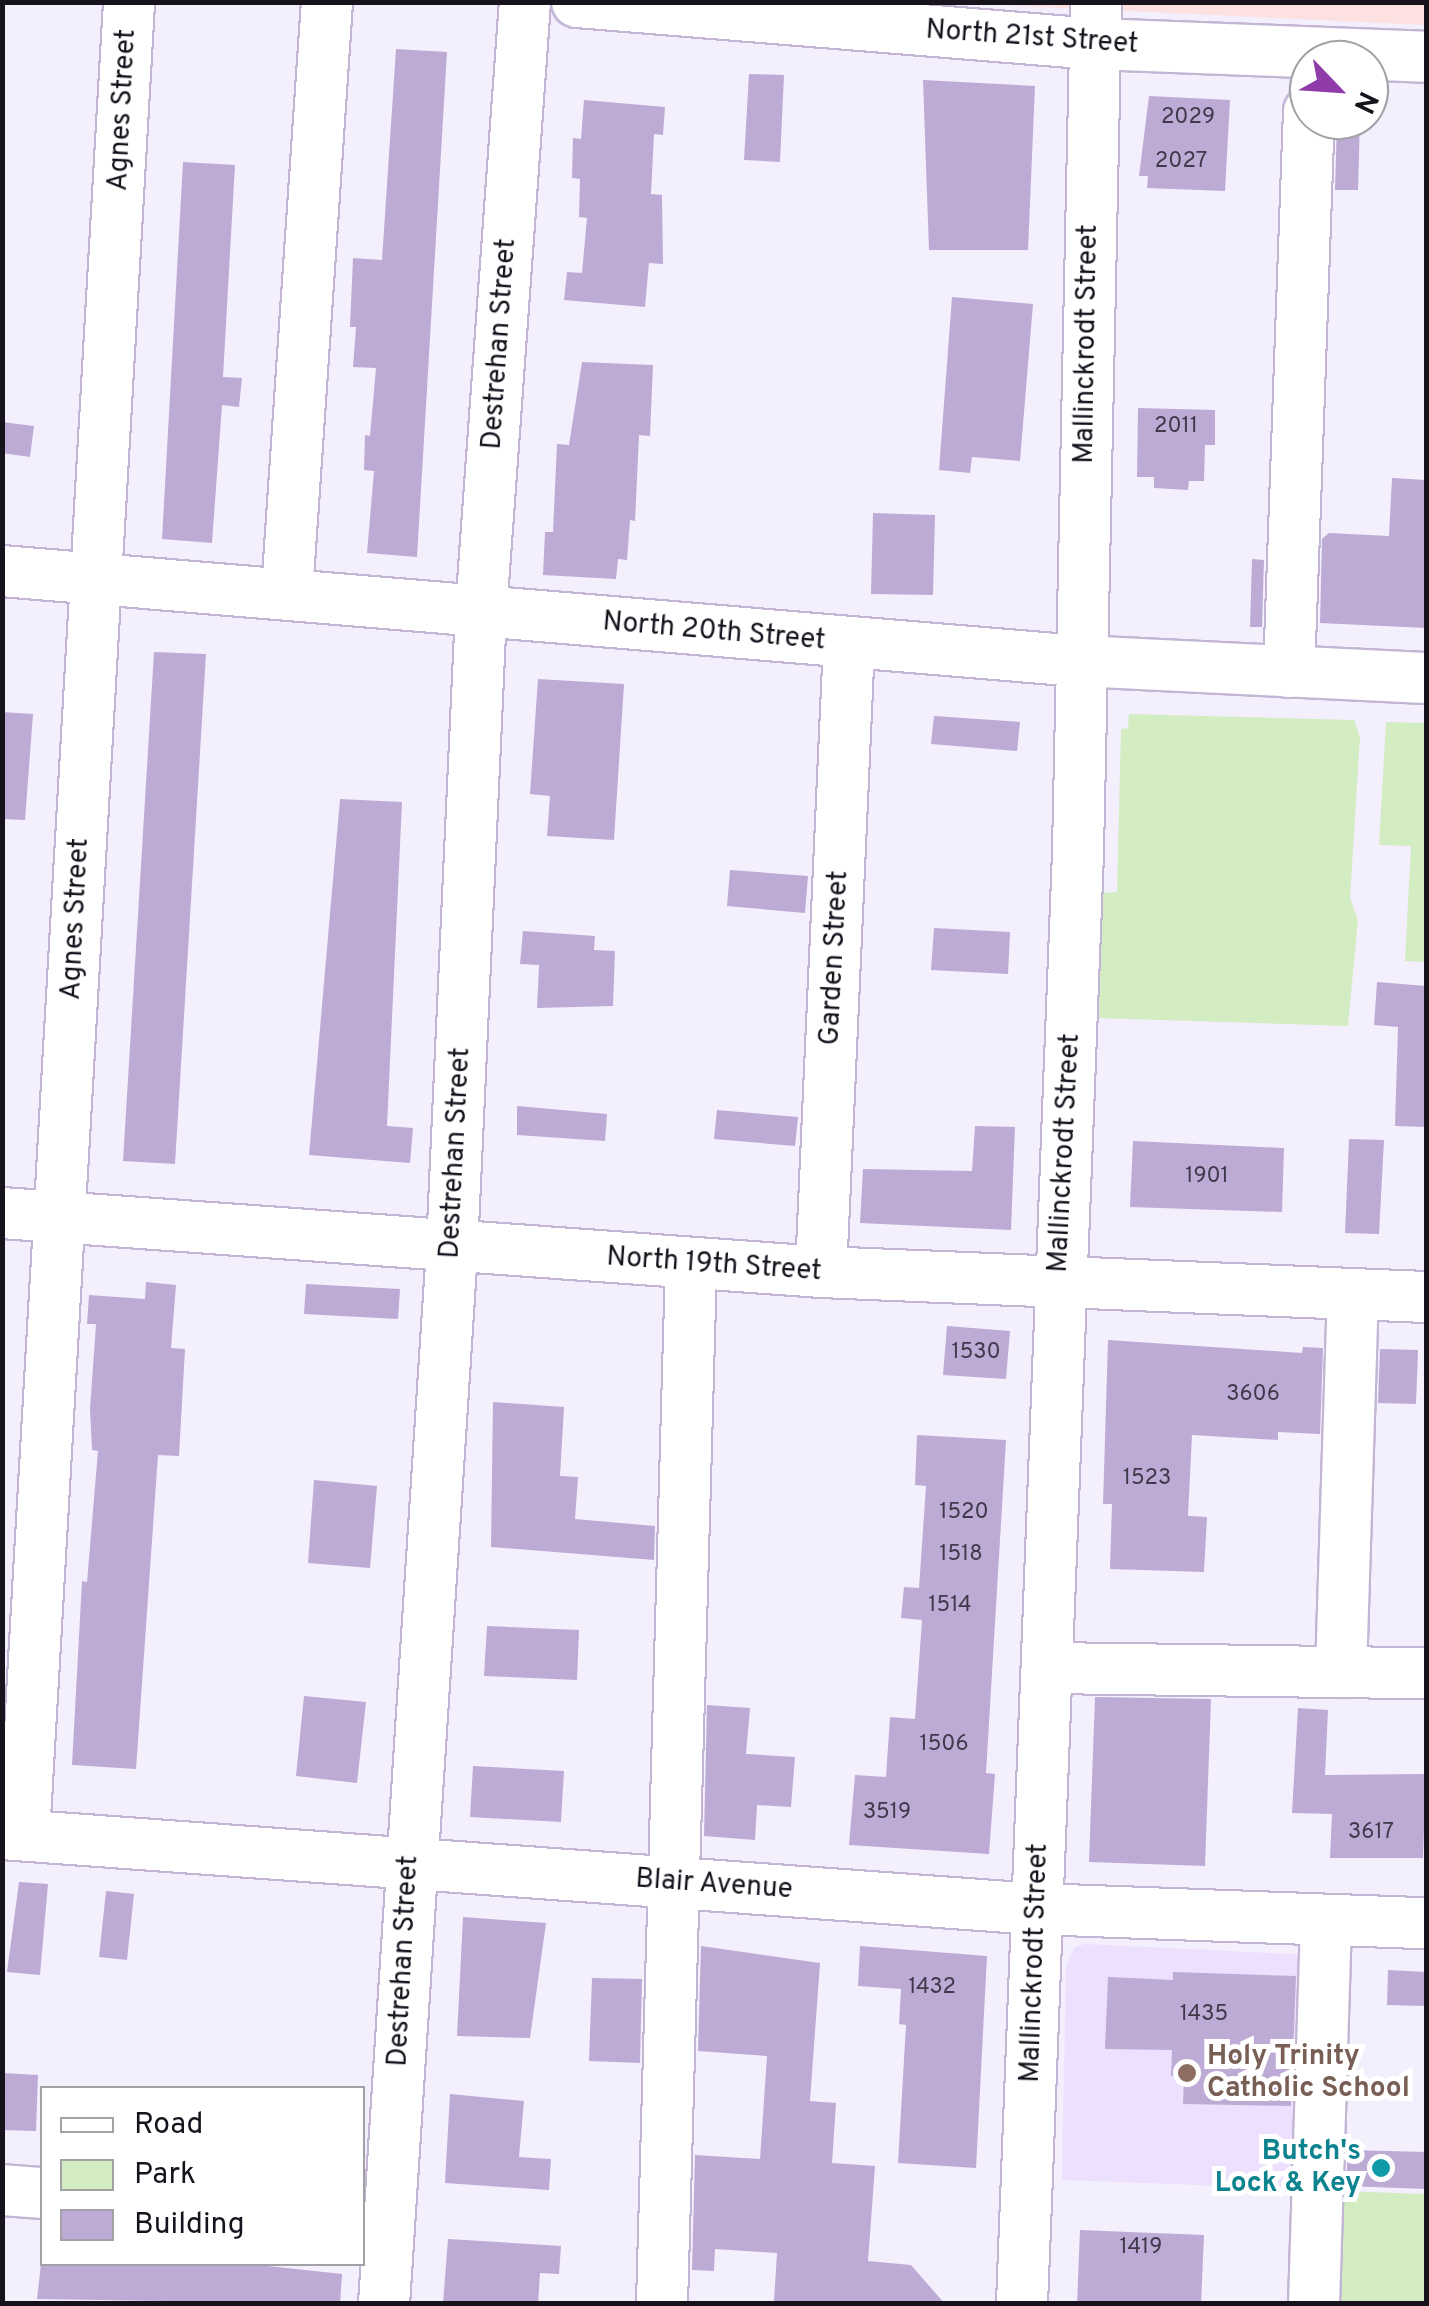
<!DOCTYPE html>
<style>
body{margin:0}
#map{position:relative;width:1429px;height:2306px;overflow:hidden;background:#f4effc;font-family:Overpass,sans-serif}
div>[style]{position:absolute}
.built>*{inset:0;background:#ede0fe}
.industrial>*{inset:0;background:#fce1e0}
.green>*{inset:0;background:#d3ecc2}
.building>*{inset:0;background:#bdabd6}
.roads{filter:drop-shadow(2px 0 #c2b6d4) drop-shadow(-2px 0 #c2b6d4) drop-shadow(0 2px #c2b6d4) drop-shadow(0 -2px #c2b6d4)}
.minor>*{height:50px;margin:-25px;padding:0 25px;transform-origin:25px;border-radius:25px;background:#fff}
.dots>*{width:28px;height:28px;translate:-50% -50%;box-sizing:border-box;border:5px solid #fff;border-radius:50%}
span{translate:-50% -50%;white-space:nowrap;text-align:center;line-height:1.15;-webkit-text-stroke:10px #fff;paint-order:stroke}
.number-label{font-size:22px;color:#40394b}
.number-label span{-webkit-text-stroke-width:0}
.street-label{font-size:28px;color:#17131d}
.education-label{font-size:28px;color:#785e54;font-weight:700}
.left{translate:0 -50%;text-align:left}
.culture-label{font-size:28px;color:#0d838f;font-weight:700}
.right{translate:-100% -50%;text-align:right}
.frame{position:absolute;inset:0;border:5px solid #17131d;pointer-events:none}
.legend{position:absolute;left:40px;top:2086px;width:325px;height:180px;box-sizing:border-box;background:#fff;border:2px solid #a2a1a5;margin:0;padding:12px 18px;list-style:none;font-size:30px;color:#17131d}
.legend li{display:flex;align-items:center;gap:20px;height:50px}
.legend b{width:50px;border:2px solid #a2a1a5}
.north{position:absolute;left:1289px;top:40px;width:100px;height:100px;box-sizing:border-box;background:#fff;border:2px solid #a2a1a5;border-radius:50%;rotate:115deg;font-size:28px;font-weight:700;line-height:40px;text-align:center;color:#17131d}
.north::after{content:'';display:block;margin:auto;width:35px;height:45px;background:#8f3ba9;clip-path:polygon(50% 0,100% 100%,50% 72%,0 100%)}
</style>
<div id="map">
<div class="built">
<div style="clip-path:polygon(1084px 1944px,1314px 1955px,1306px 2189px,1062px 2180px,1066px 1966px,1074px 1948px)"></div>
</div>
<div class="industrial">
<div style="clip-path:polygon(1426px 2px,1426px 25px,959px 3px)"></div>
</div>
<div class="green">
<div style="clip-path:polygon(1129px 714px,1354px 720px,1360px 737px,1350px 898px,1358px 920px,1348px 1026px,1096px 1018px,1100px 893px,1117px 892px,1121px 729px,1128px 728px)"></div>
<div style="clip-path:polygon(1386px 722px,1426px 723px,1426px 962px,1405px 961px,1411px 846px,1379px 845px)"></div>
<div style="clip-path:polygon(1337px 2191px,1426px 2194px,1426px 2303px,1332px 2304px)"></div>
</div>
<div class="building">
<div style="clip-path:polygon(396px 49px,447px 52px,417px 557px,367px 553px,374px 471px,364px 470px,365px 435px,370px 436px,376px 368px,353px 367px,356px 327px,350px 327px,353px 258px,382px 260px)"></div>
<div style="clip-path:polygon(749px 74px,784px 75px,780px 162px,744px 160px)"></div>
<div style="clip-path:polygon(923px 80px,1035px 86px,1028px 250px,929px 250px)"></div>
<div style="clip-path:polygon(1149px 96px,1230px 100px,1225px 191px,1147px 188px,1148px 176px,1139px 176px)"></div>
<div style="clip-path:polygon(584px 100px,665px 107px,663px 135px,654px 134px,651px 194px,662px 195px,663px 264px,649px 263px,645px 307px,564px 300px,567px 272px,582px 273px,587px 218px,579px 217px,580px 179px,572px 178px,573px 138px,581px 139px)"></div>
<div style="clip-path:polygon(1337px 120px,1360px 120px,1358px 190px,1335px 190px)"></div>
<div style="clip-path:polygon(183px 162px,235px 165px,223px 377px,242px 378px,239px 407px,222px 405px,212px 543px,162px 539px)"></div>
<div style="clip-path:polygon(952px 297px,1033px 304px,1020px 461px,972px 457px,970px 473px,939px 470px)"></div>
<div style="clip-path:polygon(582px 362px,653px 365px,650px 436px,639px 435px,635px 521px,630px 520px,627px 560px,618px 559px,616px 579px,543px 575px,545px 532px,553px 532px,557px 444px,569px 445px)"></div>
<div style="clip-path:polygon(1138px 408px,1215px 410px,1215px 445px,1205px 445px,1204px 481px,1189px 481px,1188px 490px,1154px 488px,1154px 477px,1137px 477px)"></div>
<div style="clip-path:polygon(2px 422px,34px 426px,30px 457px,2px 453px)"></div>
<div style="clip-path:polygon(1392px 478px,1426px 480px,1426px 628px,1320px 623px,1322px 539px,1329px 533px,1389px 536px)"></div>
<div style="clip-path:polygon(873px 513px,935px 515px,933px 595px,871px 594px)"></div>
<div style="clip-path:polygon(1252px 559px,1264px 560px,1262px 627px,1250px 627px)"></div>
<div style="clip-path:polygon(154px 652px,206px 654px,175px 1164px,123px 1161px)"></div>
<div style="clip-path:polygon(538px 679px,624px 684px,614px 840px,547px 836px,550px 796px,530px 794px)"></div>
<div style="clip-path:polygon(2px 712px,33px 714px,25px 820px,2px 819px)"></div>
<div style="clip-path:polygon(934px 716px,1020px 722px,1017px 751px,931px 744px)"></div>
<div style="clip-path:polygon(340px 799px,402px 802px,387px 1126px,413px 1128px,410px 1163px,309px 1155px)"></div>
<div style="clip-path:polygon(730px 870px,808px 876px,805px 913px,727px 906px)"></div>
<div style="clip-path:polygon(934px 928px,1010px 932px,1008px 974px,931px 970px)"></div>
<div style="clip-path:polygon(523px 931px,595px 936px,594px 950px,615px 951px,613px 1006px,537px 1008px,539px 965px,520px 964px)"></div>
<div style="clip-path:polygon(1377px 982px,1426px 986px,1426px 1127px,1395px 1126px,1398px 1027px,1374px 1025px)"></div>
<div style="clip-path:polygon(517px 1106px,607px 1114px,605px 1141px,517px 1135px)"></div>
<div style="clip-path:polygon(717px 1110px,798px 1117px,795px 1146px,714px 1139px)"></div>
<div style="clip-path:polygon(975px 1126px,1015px 1127px,1011px 1230px,860px 1223px,863px 1169px,972px 1171px)"></div>
<div style="clip-path:polygon(1349px 1139px,1384px 1140px,1379px 1234px,1345px 1233px)"></div>
<div style="clip-path:polygon(1133px 1141px,1284px 1148px,1282px 1212px,1130px 1207px)"></div>
<div style="clip-path:polygon(146px 1282px,176px 1285px,171px 1348px,185px 1349px,179px 1456px,158px 1455px,136px 1769px,72px 1765px,82px 1581px,87px 1582px,98px 1451px,92px 1450px,90px 1409px,96px 1324px,87px 1324px,89px 1295px,145px 1299px)"></div>
<div style="clip-path:polygon(306px 1284px,400px 1289px,398px 1319px,304px 1314px)"></div>
<div style="clip-path:polygon(947px 1326px,1010px 1331px,1006px 1379px,943px 1375px)"></div>
<div style="clip-path:polygon(1108px 1340px,1302px 1353px,1303px 1347px,1323px 1348px,1320px 1434px,1278px 1432px,1278px 1440px,1192px 1435px,1188px 1516px,1207px 1517px,1204px 1572px,1110px 1569px,1112px 1504px,1103px 1504px)"></div>
<div style="clip-path:polygon(1380px 1349px,1418px 1350px,1416px 1404px,1378px 1403px)"></div>
<div style="clip-path:polygon(493px 1402px,564px 1407px,560px 1476px,578px 1477px,575px 1519px,655px 1526px,654px 1560px,491px 1547px)"></div>
<div style="clip-path:polygon(917px 1435px,1006px 1440px,986px 1773px,995px 1774px,989px 1854px,849px 1845px,855px 1775px,886px 1777px,890px 1717px,915px 1719px,922px 1620px,901px 1618px,904px 1587px,919px 1588px,926px 1486px,915px 1485px)"></div>
<div style="clip-path:polygon(314px 1480px,377px 1486px,370px 1568px,308px 1563px)"></div>
<div style="clip-path:polygon(487px 1626px,579px 1630px,577px 1680px,484px 1676px)"></div>
<div style="clip-path:polygon(304px 1696px,366px 1702px,357px 1783px,296px 1776px)"></div>
<div style="clip-path:polygon(1095px 1697px,1211px 1699px,1205px 1866px,1089px 1862px)"></div>
<div style="clip-path:polygon(707px 1705px,750px 1708px,746px 1754px,795px 1757px,791px 1807px,757px 1805px,755px 1840px,704px 1836px)"></div>
<div style="clip-path:polygon(1298px 1708px,1328px 1710px,1325px 1775px,1426px 1774px,1423px 1858px,1330px 1858px,1332px 1814px,1292px 1813px)"></div>
<div style="clip-path:polygon(473px 1766px,564px 1771px,561px 1822px,470px 1817px)"></div>
<div style="clip-path:polygon(19px 1882px,48px 1884px,40px 1975px,7px 1972px)"></div>
<div style="clip-path:polygon(106px 1891px,134px 1894px,127px 1960px,99px 1957px)"></div>
<div style="clip-path:polygon(463px 1917px,546px 1923px,530px 2038px,457px 2036px)"></div>
<div style="clip-path:polygon(701px 1946px,820px 1963px,810px 2101px,836px 2103px,832px 2163px,875px 2166px,868px 2261px,911px 2265px,945px 2304px,774px 2301px,777px 2253px,715px 2249px,714px 2271px,692px 2270px,695px 2155px,760px 2159px,767px 2056px,698px 2051px)"></div>
<div style="clip-path:polygon(860px 1946px,987px 1956px,976px 2168px,898px 2163px,906px 2025px,899px 2024px,901px 1989px,858px 1986px)"></div>
<div style="clip-path:polygon(1388px 1970px,1426px 1972px,1426px 2006px,1387px 2005px)"></div>
<div style="clip-path:polygon(1173px 1972px,1296px 1976px,1291px 2106px,1183px 2104px,1184px 2077px,1171px 2076px,1172px 2050px,1105px 2049px,1108px 1977px,1173px 1980px)"></div>
<div style="clip-path:polygon(592px 1978px,642px 1979px,640px 2063px,589px 2061px)"></div>
<div style="clip-path:polygon(2px 2073px,38px 2075px,36px 2131px,2px 2130px)"></div>
<div style="clip-path:polygon(450px 2094px,524px 2101px,519px 2157px,551px 2159px,549px 2190px,445px 2183px)"></div>
<div style="clip-path:polygon(1348px 2150px,1426px 2152px,1426px 2189px,1346px 2186px)"></div>
<div style="clip-path:polygon(1080px 2230px,1204px 2235px,1201px 2304px,1077px 2304px)"></div>
<div style="clip-path:polygon(448px 2239px,561px 2246px,559px 2274px,540px 2273px,538px 2304px,443px 2304px)"></div>
<div style="clip-path:polygon(41px 2264px,250px 2264px,342px 2274px,340px 2304px,37px 2299px)"></div>
</div>
<div class="roads">
<div class="minor">
<div style="left:577px;top:2px;width:520px;rotate:4.64deg"></div>
<div style="left:1095px;top:44px;width:331px;rotate:2.2deg"></div>
<div style="left:2px;top:571px;width:1081px;rotate:4.78deg"></div>
<div style="left:1079px;top:661px;width:347px;rotate:2.8deg"></div>
<div style="left:287px;top:592px;width:591px;rotate:-86.12deg"></div>
<div style="left:1289px;top:672px;width:561px;rotate:-87.96deg"></div>
<div style="left:2px;top:1213px;width:821px;rotate:4.12deg"></div>
<div style="left:821px;top:1272px;width:606px;rotate:2.37deg"></div>
<div style="left:821px;top:1272px;width:630px;rotate:-87.45deg"></div>
<div style="left:1048px;top:1668px;width:378px;rotate:0.8deg"></div>
<div style="left:1341px;top:1672px;width:377px;rotate:-88.2deg"></div>
<div style="left:2px;top:1834px;width:1037px;rotate:4.15deg"></div>
<div style="left:1036px;top:1909px;width:390px;rotate:2.1deg"></div>
<div style="left:24px;top:1835px;width:1836px;rotate:-86.72deg"></div>
<div style="left:2px;top:2190px;width:40px;rotate:4.3deg"></div>
<div style="left:384px;top:2304px;width:1057px;rotate:-86.31deg"></div>
<div style="left:452px;top:1249px;width:639px;rotate:-87.4deg"></div>
<div style="left:481px;top:611px;width:611px;rotate:-85.87deg"></div>
<div style="left:662px;top:2304px;width:1040px;rotate:-88.4deg"></div>
<div style="left:1022px;top:2304px;width:1453px;rotate:-87.79deg"></div>
<div style="left:1078px;top:852px;width:850px;rotate:-88.79deg"></div>
<div style="left:1314px;top:2304px;width:384px;rotate:-88.2deg"></div>
</div>
</div>
<div class="dots">
<div style="left:1187px;top:2073px;background:#8d6e63"></div>
<div style="left:1381px;top:2168px;background:#0f9aa8"></div>
</div>
<div class="number-label">
<span style="left:1188px;top:118px">2029</span>
<span style="left:1181px;top:162px">2027</span>
<span style="left:1176px;top:427px">2011</span>
<span style="left:1207px;top:1177px">1901</span>
<span style="left:976px;top:1353px">1530</span>
<span style="left:1253px;top:1395px">3606</span>
<span style="left:1147px;top:1479px">1523</span>
<span style="left:964px;top:1513px">1520</span>
<span style="left:961px;top:1555px">1518</span>
<span style="left:950px;top:1606px">1514</span>
<span style="left:944px;top:1745px">1506</span>
<span style="left:887px;top:1813px">3519</span>
<span style="left:1371px;top:1833px">3617</span>
<span style="left:932px;top:1988px">1432</span>
<span style="left:1204px;top:2015px">1435</span>
<span style="left:1141px;top:2248px">1419</span>
</div>
<div class="street-label">
<span style="left:1032px;top:38px;rotate:4deg">North 21st Street</span>
<span style="left:123px;top:110px;rotate:-87deg">Agnes Street</span>
<span style="left:500px;top:344px;rotate:-86deg">Destrehan Street</span>
<span style="left:1087px;top:344px;rotate:-89deg">Mallinckrodt Street</span>
<span style="left:714px;top:632px;rotate:5deg">North 20th Street</span>
<span style="left:76px;top:919px;rotate:-87deg">Agnes Street</span>
<span style="left:835px;top:958px;rotate:-87deg">Garden Street</span>
<span style="left:456px;top:1153px;rotate:-87deg">Destrehan Street</span>
<span style="left:1065px;top:1153px;rotate:-87deg">Mallinckrodt Street</span>
<span style="left:714px;top:1265px;rotate:4deg">North 19th Street</span>
<span style="left:714px;top:1885px;rotate:4deg">Blair Avenue</span>
<span style="left:404px;top:1961px;rotate:-87deg">Destrehan Street</span>
<span style="left:1035px;top:1963px;rotate:-88deg">Mallinckrodt Street</span>
</div>
<div class="education-label">
<span class="left" style="left:1207px;top:2073px">Holy Trinity<br>Catholic School</span>
</div>
<div class="culture-label">
<span class="right" style="left:1361px;top:2168px">Butch's<br>Lock &amp; Key</span>
</div>
<div class="frame"></div>
<ul class="legend">
<li><b style="height:12px;background:#fff"></b>Road</li>
<li><b style="height:28px;background:#d3ecc2"></b>Park</li>
<li><b style="height:28px;background:#bdabd6"></b>Building</li>
</ul>
<div class="north">N</div>
</div>
